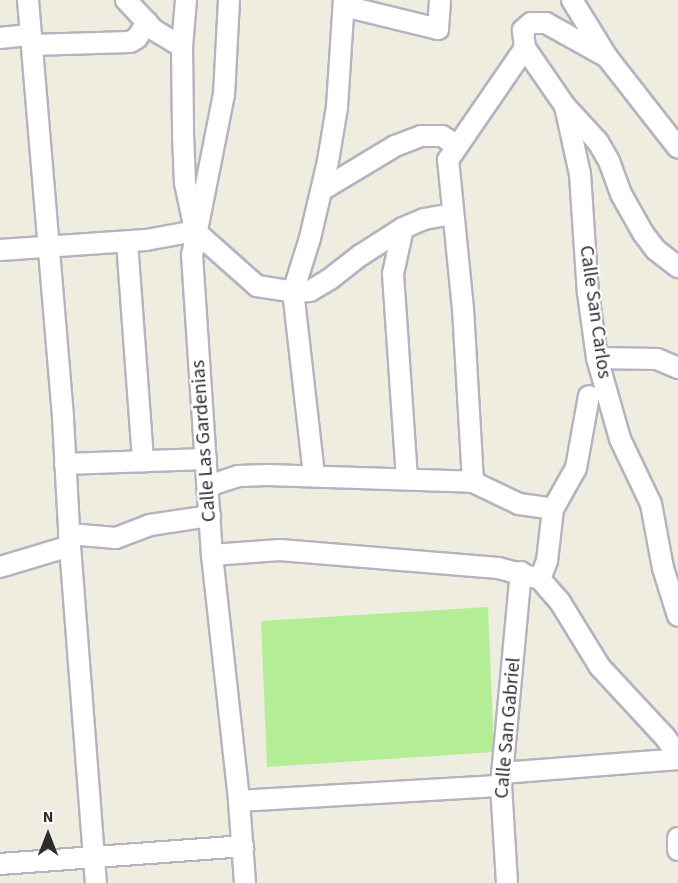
<!DOCTYPE html>
<style>
body{margin:0}
#map{position:relative;width:678px;height:883px;overflow:hidden;background:#efece0;font-family:"Source Sans 3",sans-serif}
div>[style]{position:absolute}
.pitch>*{inset:0;background:#b3ee97}
.roads{filter:drop-shadow(2px 0 #b4b3c1) drop-shadow(-2px 0 #b4b3c1) drop-shadow(0 2px #b4b3c1) drop-shadow(0 -2px #b4b3c1)}
.minor>*{height:20px;margin:-10px;padding:0 10px;transform-origin:10px;border-radius:10px;background:#fff}
span{translate:-50% -50%;white-space:nowrap;text-align:center;line-height:1.15;-webkit-text-stroke:4.5px #fff;paint-order:stroke}
.street-label{font-size:20px;color:#2d2d2d}
.north{position:absolute;left:18px;top:805px;width:60px;height:60px;-webkit-text-stroke:4px #fff;paint-order:stroke;rotate:0deg;font-size:16px;font-weight:700;line-height:24px;text-align:center;color:#2d2d2d}
.north::after{content:'';display:block;margin:auto;width:21px;height:27px;background:#2d2d2d;clip-path:polygon(50% 0,100% 100%,50% 72%,0 100%)}
</style>
<div id="map">
<div class="pitch">
<div style="clip-path:polygon(488px 607px,494px 752px,267px 767px,261px 621px)"></div>
</div>
<div class="roads">
<div class="minor">
<div style="left:28px;top:0;width:419px;rotate:85.2deg"></div>
<div style="left:63px;top:418px;width:128px;rotate:86.9deg"></div>
<div style="left:70px;top:546px;width:338px;rotate:85.6deg"></div>
<div style="left:126px;top:0;width:41px;rotate:47deg"></div>
<div style="left:154px;top:30px;width:33px;rotate:31deg"></div>
<div style="left:186px;top:0;width:47px;rotate:94.9deg"></div>
<div style="left:182px;top:47px;width:87px;rotate:89.3deg"></div>
<div style="left:183px;top:134px;width:49px;rotate:87.7deg"></div>
<div style="left:185px;top:183px;width:39px;rotate:78deg"></div>
<div style="left:229px;top:0;width:94px;rotate:93deg"></div>
<div style="left:224px;top:94px;width:164px;rotate:101.2deg"></div>
<div style="left:192px;top:255px;width:301px;rotate:86.2deg"></div>
<div style="left:212px;top:555px;width:247px;rotate:83.7deg"></div>
<div style="left:239px;top:801px;width:82px;rotate:85.8deg"></div>
<div style="left:572px;top:0;width:67px;rotate:58.4deg"></div>
<div style="left:607px;top:57px;width:115px;rotate:52deg"></div>
<div style="left:344px;top:6px;width:97px;rotate:13.7deg"></div>
<div style="left:438px;top:29px;width:29px;rotate:-86deg"></div>
<div style="left:0;top:38px;width:31px;rotate:-6deg"></div>
<div style="left:32px;top:45px;width:98px;rotate:-1.8deg"></div>
<div style="left:130px;top:42px;width:8px;rotate:-30deg"></div>
<div style="left:137px;top:38px;width:19px;rotate:-58deg"></div>
<div style="left:607px;top:57px;width:70px;rotate:-150.9deg"></div>
<div style="left:546px;top:23px;width:15px;rotate:180deg"></div>
<div style="left:531px;top:23px;width:11px;rotate:139deg"></div>
<div style="left:523px;top:30px;width:18px;rotate:84deg"></div>
<div style="left:525px;top:48px;width:70px;rotate:55.4deg"></div>
<div style="left:565px;top:106px;width:49px;rotate:47.5deg"></div>
<div style="left:598px;top:142px;width:22px;rotate:60deg"></div>
<div style="left:609px;top:161px;width:35px;rotate:70deg"></div>
<div style="left:621px;top:194px;width:45px;rotate:60.6deg"></div>
<div style="left:643px;top:233px;width:21px;rotate:53deg"></div>
<div style="left:656px;top:250px;width:28px;rotate:38deg"></div>
<div style="left:565px;top:106px;width:70px;rotate:77.6deg"></div>
<div style="left:580px;top:174px;width:119px;rotate:86.2deg"></div>
<div style="left:588px;top:293px;width:66px;rotate:82.1deg"></div>
<div style="left:597px;top:358px;width:84px;rotate:74.1deg"></div>
<div style="left:620px;top:439px;width:72px;rotate:64.5deg"></div>
<div style="left:651px;top:504px;width:65px;rotate:79.4deg"></div>
<div style="left:663px;top:568px;width:50px;rotate:72.6deg"></div>
<div style="left:322px;top:190px;width:85px;rotate:-31.1deg"></div>
<div style="left:395px;top:146px;width:28px;rotate:-21deg"></div>
<div style="left:421px;top:136px;width:21px"></div>
<div style="left:442px;top:136px;width:17px;rotate:33deg"></div>
<div style="left:403px;top:228px;width:47px;rotate:102.3deg"></div>
<div style="left:393px;top:274px;width:204px;rotate:86.1deg"></div>
<div style="left:127px;top:242px;width:220px;rotate:85.8deg"></div>
<div style="left:0;top:250px;width:146px;rotate:-3.9deg"></div>
<div style="left:146px;top:240px;width:50px;rotate:-10.4deg"></div>
<div style="left:195px;top:231px;width:83px;rotate:41.6deg"></div>
<div style="left:257px;top:286px;width:36px;rotate:9deg"></div>
<div style="left:293px;top:292px;width:17px;rotate:-3deg"></div>
<div style="left:310px;top:291px;width:23px;rotate:-31deg"></div>
<div style="left:330px;top:279px;width:39px;rotate:-38deg"></div>
<div style="left:361px;top:255px;width:50px;rotate:-32.7deg"></div>
<div style="left:403px;top:228px;width:23px;rotate:-23deg"></div>
<div style="left:424px;top:219px;width:29px;rotate:-10deg"></div>
<div style="left:597px;top:358px;width:60px;rotate:1deg"></div>
<div style="left:657px;top:359px;width:23px;rotate:23deg"></div>
<div style="left:65px;top:464px;width:141px;rotate:-2deg"></div>
<div style="left:314px;top:475px;width:184px;rotate:-96.5deg"></div>
<div style="left:293px;top:292px;width:57px;rotate:-72.5deg"></div>
<div style="left:310px;top:238px;width:79px;rotate:-76.8deg"></div>
<div style="left:328px;top:161px;width:55px;rotate:-80.5deg"></div>
<div style="left:337px;top:107px;width:107px;rotate:-86.3deg"></div>
<div style="left:473px;top:482px;width:173px;rotate:-93.3deg"></div>
<div style="left:463px;top:309px;width:150px;rotate:-95.7deg"></div>
<div style="left:448px;top:160px;width:136px;rotate:-55.5deg"></div>
<div style="left:208px;top:486px;width:32px;rotate:-18deg"></div>
<div style="left:238px;top:476px;width:29px;rotate:-2deg"></div>
<div style="left:267px;top:475px;width:206px;rotate:1.9deg"></div>
<div style="left:473px;top:482px;width:51px;rotate:25.6deg"></div>
<div style="left:519px;top:504px;width:34px;rotate:8deg"></div>
<div style="left:69px;top:534px;width:47px;rotate:4.9deg"></div>
<div style="left:116px;top:538px;width:36px;rotate:-21deg"></div>
<div style="left:150px;top:525px;width:61px;rotate:-8.5deg"></div>
<div style="left:212px;top:555px;width:68px;rotate:-4.2deg"></div>
<div style="left:280px;top:550px;width:219px;rotate:4.7deg"></div>
<div style="left:498px;top:568px;width:43px;rotate:14.7deg"></div>
<div style="left:540px;top:579px;width:30px;rotate:49deg"></div>
<div style="left:560px;top:602px;width:76px;rotate:58.4deg"></div>
<div style="left:600px;top:667px;width:96px;rotate:47.1deg"></div>
<div style="left:665px;top:737px;width:22px;rotate:54deg"></div>
<div style="left:0;top:567px;width:73px;rotate:-16.7deg"></div>
<div style="left:540px;top:579px;width:19px;rotate:-69deg"></div>
<div style="left:547px;top:561px;width:52px;rotate:-83.4deg"></div>
<div style="left:553px;top:509px;width:47px;rotate:-60.7deg"></div>
<div style="left:576px;top:468px;width:73px;rotate:-79.8deg"></div>
<div style="left:502px;top:773px;width:177px;rotate:-4.5deg"></div>
<div style="left:239px;top:801px;width:262px;rotate:-3.3deg"></div>
<div style="left:678px;top:838px;width:12px;rotate:90deg"></div>
<div style="left:0;top:864px;width:244px;rotate:-4.2deg"></div>
<div style="left:507px;top:883px;width:97px;rotate:-93.5deg"></div>
<div style="left:501px;top:786px;width:215px;rotate:-84.7deg"></div>
</div>
</div>
<div class="street-label">
<span style="left:595px;top:312px;rotate:82deg">Calle San Carlos</span>
<span style="left:204px;top:441px;rotate:-94deg">Calle Las Gardenias</span>
<span style="left:508px;top:728px;rotate:-85deg">Calle San Gabriel</span>
</div>
<div class="north">N</div>
</div>
